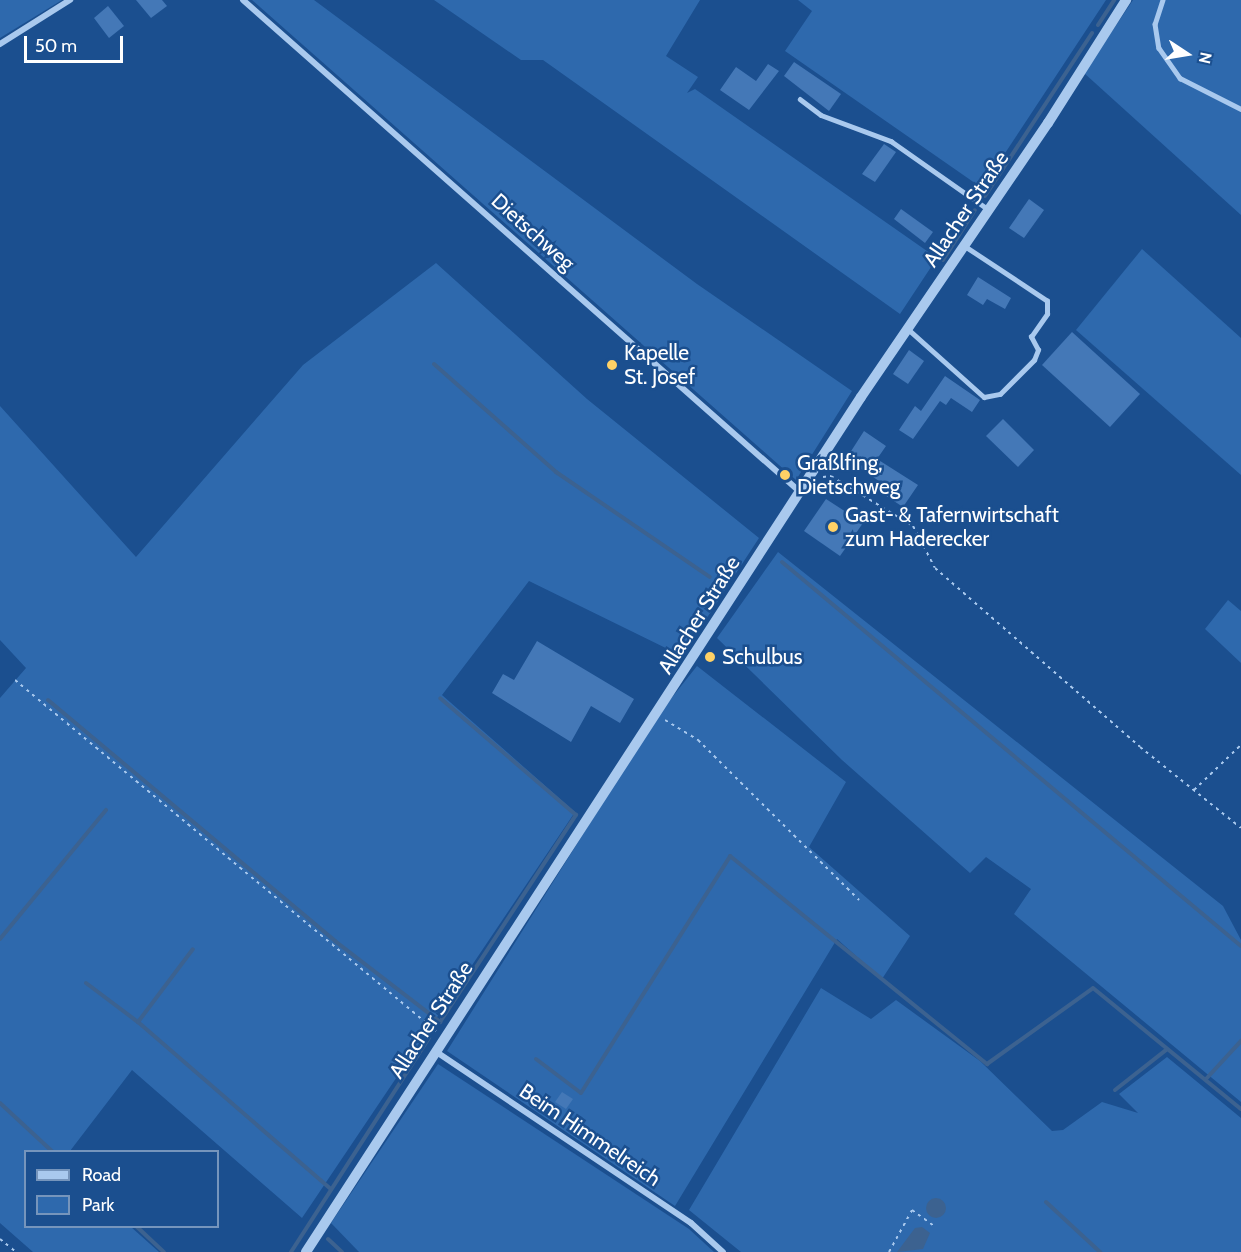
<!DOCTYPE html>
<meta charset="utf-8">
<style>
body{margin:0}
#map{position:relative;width:1241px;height:1252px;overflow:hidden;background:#1b4f8f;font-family:Cabin,sans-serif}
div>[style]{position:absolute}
.green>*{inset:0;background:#2e69ad}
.water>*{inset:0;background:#3c6290}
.round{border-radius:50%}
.stream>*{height:4px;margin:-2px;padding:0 2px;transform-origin:2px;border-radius:2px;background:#3c6290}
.building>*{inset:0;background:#4478b7}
.path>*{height:2px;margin-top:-1px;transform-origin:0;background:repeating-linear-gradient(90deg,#a9c9ee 0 3px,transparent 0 7.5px)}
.service>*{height:4.5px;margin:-2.25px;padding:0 2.25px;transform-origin:2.25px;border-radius:2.25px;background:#a9c9ee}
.minor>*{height:6px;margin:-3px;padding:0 3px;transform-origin:3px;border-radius:3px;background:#a9c9ee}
.tertiary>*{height:10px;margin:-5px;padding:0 5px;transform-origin:5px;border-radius:5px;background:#a9c9ee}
.dots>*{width:16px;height:16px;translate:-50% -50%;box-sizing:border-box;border:3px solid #1b4f8f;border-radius:50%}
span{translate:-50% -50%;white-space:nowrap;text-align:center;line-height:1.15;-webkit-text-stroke:5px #1b4f8f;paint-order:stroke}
.street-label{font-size:21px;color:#fff}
.poi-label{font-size:21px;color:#fff}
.left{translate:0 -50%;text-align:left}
.legend{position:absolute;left:24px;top:1150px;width:195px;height:78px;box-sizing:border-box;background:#1b4f8f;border:2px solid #7695bc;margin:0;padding:8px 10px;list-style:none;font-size:18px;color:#fff}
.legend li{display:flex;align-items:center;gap:12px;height:30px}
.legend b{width:30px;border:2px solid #7695bc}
.north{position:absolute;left:1157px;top:24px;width:60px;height:60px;-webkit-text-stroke:4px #1b4f8f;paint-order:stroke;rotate:102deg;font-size:16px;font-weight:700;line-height:24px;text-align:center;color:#fff}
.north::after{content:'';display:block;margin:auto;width:21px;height:27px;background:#fff;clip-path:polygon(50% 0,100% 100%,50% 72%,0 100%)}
.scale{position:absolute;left:24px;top:36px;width:99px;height:27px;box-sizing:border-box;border:3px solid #fff;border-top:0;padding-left:8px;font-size:18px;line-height:21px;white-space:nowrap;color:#fff;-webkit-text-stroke:4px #1b4f8f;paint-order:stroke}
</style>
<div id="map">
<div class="green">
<div style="clip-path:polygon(0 0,62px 0,0 38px)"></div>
<div style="clip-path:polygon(252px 0,314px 0,697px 284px,852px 391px,796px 480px)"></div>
<div style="clip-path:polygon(434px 0,700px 0,666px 56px,698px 77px,687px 93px,695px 89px,937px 258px,900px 314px,543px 60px,521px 60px)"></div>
<div style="clip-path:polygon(798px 0,1106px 0,982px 188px,785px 51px,812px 11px)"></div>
<div style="clip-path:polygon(1133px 0,1241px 0,1241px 215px,1084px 73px)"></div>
<div style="clip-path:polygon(1142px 249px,1241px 338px,1241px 475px,1076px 330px)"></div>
<div style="clip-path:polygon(436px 263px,587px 399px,759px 538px,682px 656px,529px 581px,442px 695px,575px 812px,302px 1218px,132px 1070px,70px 1151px,26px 1152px,26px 1226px,131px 1227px,159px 1252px,33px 1252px,0 1223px,0 698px,26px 668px,0 640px,0 406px,136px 557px,303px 365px)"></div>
<div style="clip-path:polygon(778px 552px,1223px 906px,1241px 940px,1241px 1102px,1014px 914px,1031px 889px,986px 857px,970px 873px,842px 760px,717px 638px)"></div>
<div style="clip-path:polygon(1228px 600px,1241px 611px,1241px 663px,1205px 629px)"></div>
<div style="clip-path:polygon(697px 666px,846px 782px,809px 847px,910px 936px,882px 979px,837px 939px,675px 1206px,447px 1051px,658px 715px)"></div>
<div style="clip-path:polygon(821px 988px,871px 1019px,896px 1000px,980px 1061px,1052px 1131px,1063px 1130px,1102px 1102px,1138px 1113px,1119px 1094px,1167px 1057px,1241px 1118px,1241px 1252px,741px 1252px,689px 1210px)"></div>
<div style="clip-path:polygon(438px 1064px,689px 1229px,714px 1252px,359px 1252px,331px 1223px)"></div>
</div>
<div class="water">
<div class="round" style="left:926px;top:1198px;width:20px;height:20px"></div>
<div style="clip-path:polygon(922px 1227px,930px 1233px,923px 1249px,897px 1252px,915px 1228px)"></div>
</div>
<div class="stream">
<div style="left:1098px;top:25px;width:30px;rotate:-57deg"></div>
<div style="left:985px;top:196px;width:195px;rotate:-56.7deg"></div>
<div style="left:943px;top:260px;width:59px;rotate:-57.4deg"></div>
<div style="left:434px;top:364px;width:163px;rotate:41.5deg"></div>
<div style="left:556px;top:472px;width:186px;rotate:34.3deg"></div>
<div style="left:782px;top:562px;width:598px;rotate:39.92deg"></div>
<div style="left:48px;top:700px;width:375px;rotate:40deg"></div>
<div style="left:335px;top:941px;width:133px;rotate:37.6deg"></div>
<div style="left:440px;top:1022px;width:248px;rotate:-56.7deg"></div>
<div style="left:576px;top:815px;width:179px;rotate:-139.3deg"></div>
<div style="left:0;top:939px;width:167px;rotate:-50.6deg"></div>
<div style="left:86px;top:983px;width:65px;rotate:36.9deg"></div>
<div style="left:138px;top:1022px;width:255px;rotate:40.9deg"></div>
<div style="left:138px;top:1022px;width:91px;rotate:-53deg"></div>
<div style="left:536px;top:1059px;width:56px;rotate:37.1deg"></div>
<div style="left:581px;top:1093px;width:280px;rotate:-57.8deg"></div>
<div style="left:730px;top:856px;width:331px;rotate:39deg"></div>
<div style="left:987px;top:1064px;width:130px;rotate:-35.6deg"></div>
<div style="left:1093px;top:988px;width:191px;rotate:39.3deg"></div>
<div style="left:1206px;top:1079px;width:52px;rotate:-47.4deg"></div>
<div style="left:1115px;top:1090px;width:65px;rotate:-38.1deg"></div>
<div style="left:0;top:1103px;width:72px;rotate:42.8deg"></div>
<div style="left:1046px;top:1202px;width:74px;rotate:42.8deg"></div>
<div style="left:136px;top:1226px;width:38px;rotate:43deg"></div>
<div style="left:328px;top:1239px;width:19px;rotate:43deg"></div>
<div style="left:291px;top:1252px;width:255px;rotate:-57.2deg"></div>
</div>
<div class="building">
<div style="clip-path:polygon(136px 0,162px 0,167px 6px,151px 18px)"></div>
<div style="clip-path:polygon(108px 6px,124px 26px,109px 38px,94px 18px)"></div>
<div style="clip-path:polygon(794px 62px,841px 94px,829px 111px,784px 76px)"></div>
<div style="clip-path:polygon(768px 64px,779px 71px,749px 110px,720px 90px,736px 67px,756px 81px)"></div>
<div style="clip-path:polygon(884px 144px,896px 152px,875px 182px,862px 174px)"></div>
<div style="clip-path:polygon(1029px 199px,1044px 210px,1024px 238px,1009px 228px)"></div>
<div style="clip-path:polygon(901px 209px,933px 232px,925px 243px,894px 219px)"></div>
<div style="clip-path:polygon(978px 277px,1011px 298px,1005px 309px,987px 299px,983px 305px,967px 295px)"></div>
<div style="clip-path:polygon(1072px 332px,1140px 394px,1110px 427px,1042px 365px)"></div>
<div style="clip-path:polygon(909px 350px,924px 361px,908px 384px,893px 374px)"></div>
<div style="clip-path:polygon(945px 376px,980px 400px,972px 412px,951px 398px,946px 405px,940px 401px,913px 439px,899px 430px,915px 406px,921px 411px)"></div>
<div style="clip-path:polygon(1003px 419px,1034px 450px,1018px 467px,986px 436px)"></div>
<div style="clip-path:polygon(864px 431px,886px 446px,877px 459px,918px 485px,903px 507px,874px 488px,879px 481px,846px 459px)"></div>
<div style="clip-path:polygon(826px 499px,863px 523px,840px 556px,804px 531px)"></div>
<div style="clip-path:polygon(537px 641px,634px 699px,620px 723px,591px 706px,571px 742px,492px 693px,503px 674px,514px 680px)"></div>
<div style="clip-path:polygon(562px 1092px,573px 1099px,566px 1109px,555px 1102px)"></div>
</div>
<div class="path">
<div style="left:823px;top:477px;width:8px;rotate:-7deg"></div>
<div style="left:831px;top:476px;width:96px;rotate:31.4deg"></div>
<div style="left:913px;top:526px;width:47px;rotate:62.4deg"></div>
<div style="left:935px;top:568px;width:272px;rotate:41.1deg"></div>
<div style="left:1140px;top:747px;width:129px;rotate:38.7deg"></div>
<div style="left:15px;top:680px;width:548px;rotate:39.82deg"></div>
<div style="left:665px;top:720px;width:39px;rotate:31deg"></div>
<div style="left:698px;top:740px;width:227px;rotate:44.8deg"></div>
<div style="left:1194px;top:790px;width:65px;rotate:-43.8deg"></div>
<div style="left:0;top:1239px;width:21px;rotate:39deg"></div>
<div style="left:889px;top:1252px;width:48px;rotate:-61.3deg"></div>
<div style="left:912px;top:1210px;width:29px;rotate:36deg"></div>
</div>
<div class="service">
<div style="left:1163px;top:0;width:25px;rotate:108deg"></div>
<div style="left:1155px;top:24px;width:24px;rotate:81deg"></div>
<div style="left:1159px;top:48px;width:37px;rotate:55deg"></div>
<div style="left:1180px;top:78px;width:68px;rotate:26.9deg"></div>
<div style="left:800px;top:99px;width:26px;rotate:37deg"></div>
<div style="left:821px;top:115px;width:75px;rotate:20.4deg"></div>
<div style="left:891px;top:141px;width:120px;rotate:35.1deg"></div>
<div style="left:908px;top:329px;width:102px;rotate:41.8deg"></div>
<div style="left:984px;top:397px;width:16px;rotate:-11deg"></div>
<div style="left:1000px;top:394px;width:48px;rotate:-45deg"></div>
<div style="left:1034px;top:360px;width:11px;rotate:-68deg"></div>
<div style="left:1038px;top:350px;width:15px;rotate:-118deg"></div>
<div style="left:1031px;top:337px;width:28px;rotate:-55deg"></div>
<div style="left:1047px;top:314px;width:13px;rotate:-90deg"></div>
<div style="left:1047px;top:301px;width:100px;rotate:-146.5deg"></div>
</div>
<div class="minor">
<div style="left:243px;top:0;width:743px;rotate:41.45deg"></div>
<div style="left:0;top:44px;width:83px;rotate:-32.2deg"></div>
<div style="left:435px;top:1051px;width:308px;rotate:33.9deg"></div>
<div style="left:691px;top:1223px;width:43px;rotate:42.2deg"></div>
</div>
<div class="tertiary">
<div style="left:306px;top:1252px;width:1019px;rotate:-57.01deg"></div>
<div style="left:861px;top:397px;width:332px;rotate:-55.7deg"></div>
<div style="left:1048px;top:123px;width:146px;rotate:-57.6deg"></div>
</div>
<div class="dots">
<div style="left:612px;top:365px;background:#ffd166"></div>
<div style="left:785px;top:475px;background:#ffd166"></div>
<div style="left:833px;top:527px;background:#ffd166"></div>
<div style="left:710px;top:657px;background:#ffd166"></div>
</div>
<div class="street-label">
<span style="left:966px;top:209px;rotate:-56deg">Allacher Straße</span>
<span style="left:533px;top:232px;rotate:42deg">Dietschweg</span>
<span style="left:699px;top:615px;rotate:-58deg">Allacher Straße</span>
<span style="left:431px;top:1020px;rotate:-57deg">Allacher Straße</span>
<span style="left:590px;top:1135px;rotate:34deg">Beim Himmelreich</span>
</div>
<div class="poi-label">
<span class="left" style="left:624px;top:365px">Kapelle<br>St. Josef</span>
<span class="left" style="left:797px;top:475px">Graßlfing,<br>Dietschweg</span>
<span class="left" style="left:845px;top:527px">Gast- &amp; Tafernwirtschaft<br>zum Haderecker</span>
<span class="left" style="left:722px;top:657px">Schulbus</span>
</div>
<ul class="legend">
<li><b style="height:8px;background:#a9c9ee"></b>Road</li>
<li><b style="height:16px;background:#2e69ad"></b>Park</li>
</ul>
<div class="north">N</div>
<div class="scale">50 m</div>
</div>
